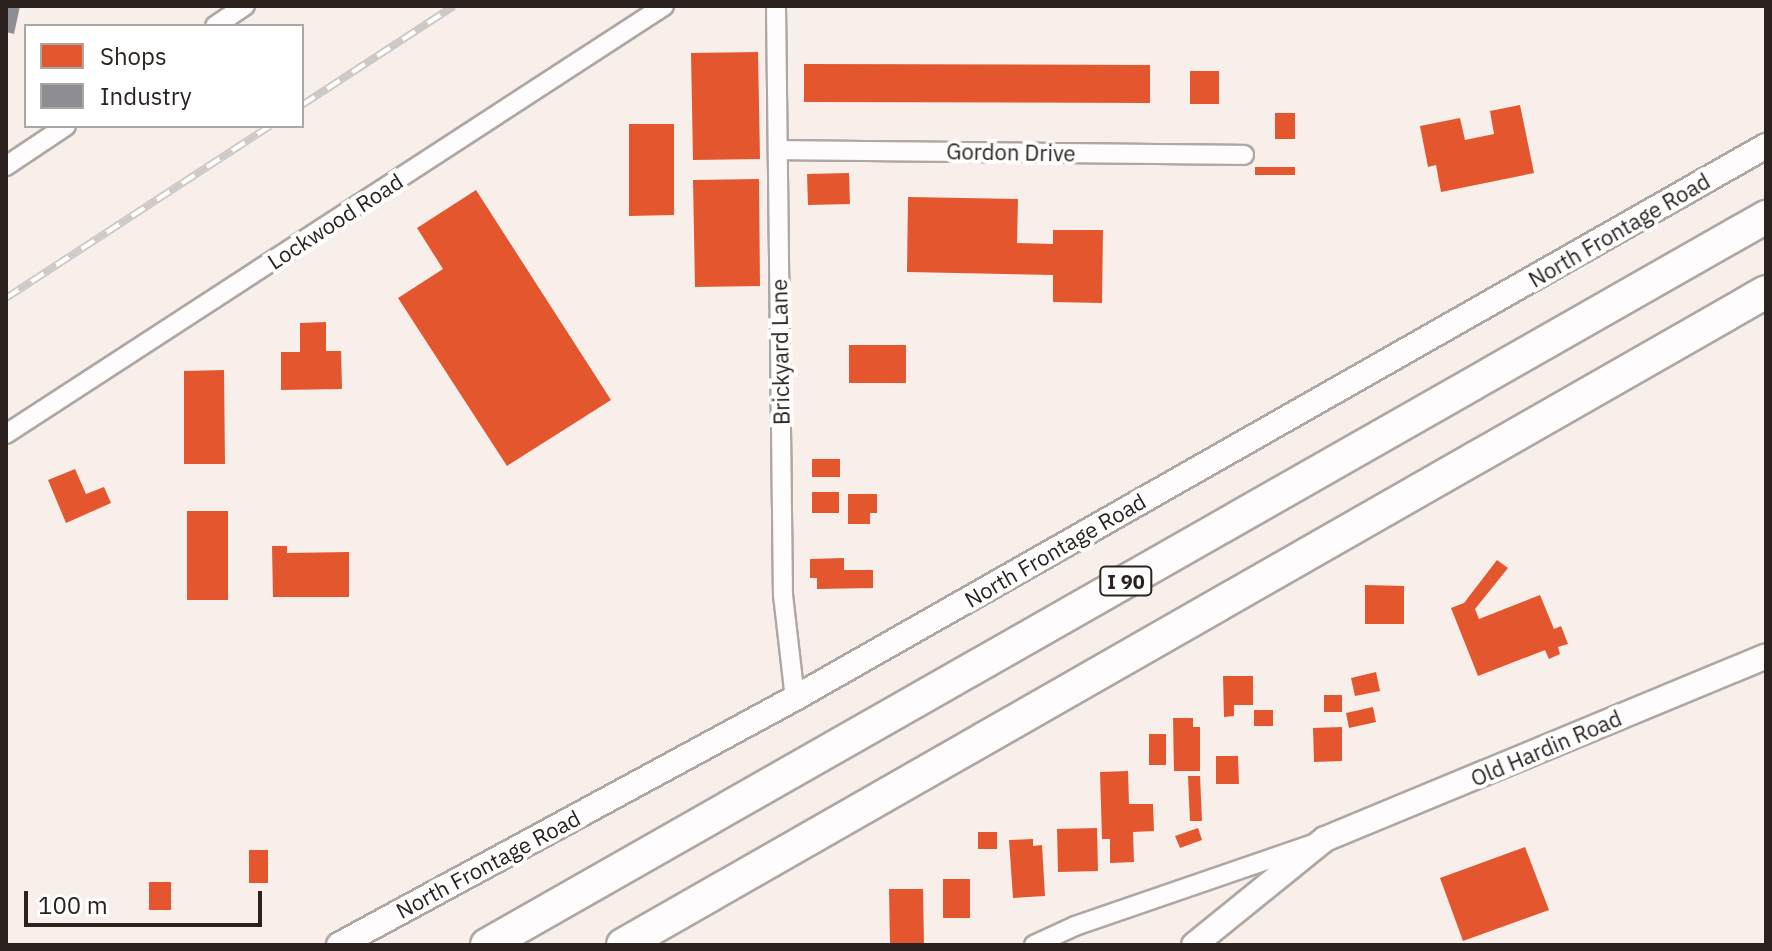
<!DOCTYPE html>
<style>
body{margin:0}
#map{position:relative;width:1772px;height:951px;overflow:hidden;background:#f8eeea;font-family:"IBM Plex Sans",sans-serif}
div>[style]{position:absolute}
.shops>*{inset:0;background:#e4572e}
.industry>*{inset:0;background:#8d8d92}
.roads{filter:drop-shadow(2px 0 #afa7a4) drop-shadow(-2px 0 #afa7a4) drop-shadow(0 2px #afa7a4) drop-shadow(0 -2px #afa7a4)}
.street>*{height:18px;margin:-9px;padding:0 9px;transform-origin:9px;border-radius:9px;background:#fefcfc}
.secondary>*{height:24px;margin:-12px;padding:0 12px;transform-origin:12px;border-radius:12px;background:#fefcfc}
.highway>*{height:32px;margin:-16px;padding:0 16px;transform-origin:16px;border-radius:16px;background:#fefcfc}
.rail>*{height:8px;margin-top:-4px;transform-origin:0;background:repeating-linear-gradient(90deg,#fff 0 15px,#cdc9c8 0 30px);box-sizing:border-box;border-block:2px solid #cdc9c8}
span{translate:-50% -50%;white-space:nowrap;text-align:center;line-height:1.15;-webkit-text-stroke:8px #fff;paint-order:stroke}
.shield-label span{padding:2px 6px;background:#fff;border:2px solid;border-radius:6px;-webkit-text-stroke-width:0}
.shield-label{font-size:20px;color:#2b221f;font-weight:700}
.street-label{font-size:22px;color:#2b221f}
.frame{position:absolute;inset:0;border:8px solid #2b221f;pointer-events:none}
.legend{position:absolute;left:24px;top:24px;width:280px;height:104px;box-sizing:border-box;background:#fff;border:2px solid #aaa7a5;margin:0;padding:10px 14px;list-style:none;font-size:24px;color:#2b221f}
.legend li{display:flex;align-items:center;gap:16px;height:40px}
.legend b{width:40px;border:2px solid #aaa7a5}
.scale{position:absolute;left:24px;top:891px;width:238px;height:36px;box-sizing:border-box;border:4px solid #2b221f;border-top:0;padding-left:10px;font-size:24px;line-height:28px;white-space:nowrap;color:#2b221f;-webkit-text-stroke:6px #fff;paint-order:stroke}
</style>
<div id="map">
<div class="shops">
<div style="clip-path:polygon(758px 52px,760px 159px,693px 160px,691px 53px)"></div>
<div style="clip-path:polygon(804px 64px,1150px 65px,1150px 103px,804px 102px)"></div>
<div style="clip-path:polygon(1190px 71px,1219px 71px,1219px 104px,1190px 104px)"></div>
<div style="clip-path:polygon(1520px 105px,1534px 173px,1441px 192px,1436px 165px,1428px 167px,1420px 126px,1460px 118px,1465px 140px,1494px 134px,1490px 111px)"></div>
<div style="clip-path:polygon(1275px 113px,1295px 113px,1295px 139px,1275px 139px)"></div>
<div style="clip-path:polygon(629px 124px,674px 124px,674px 215px,629px 216px)"></div>
<div style="clip-path:polygon(1255px 167px,1295px 167px,1295px 175px,1255px 175px)"></div>
<div style="clip-path:polygon(849px 173px,850px 204px,808px 205px,807px 174px)"></div>
<div style="clip-path:polygon(759px 179px,760px 286px,695px 287px,693px 180px)"></div>
<div style="clip-path:polygon(476px 190px,611px 400px,507px 466px,398px 298px,443px 269px,417px 228px)"></div>
<div style="clip-path:polygon(908px 197px,1018px 199px,1017px 243px,1053px 244px,1053px 230px,1103px 230px,1102px 303px,1053px 302px,1053px 275px,907px 272px)"></div>
<div style="clip-path:polygon(326px 322px,326px 351px,341px 351px,342px 389px,281px 390px,281px 352px,300px 352px,300px 323px)"></div>
<div style="clip-path:polygon(849px 345px,906px 345px,906px 383px,849px 383px)"></div>
<div style="clip-path:polygon(224px 370px,225px 464px,184px 464px,184px 371px)"></div>
<div style="clip-path:polygon(812px 459px,840px 459px,840px 477px,812px 477px)"></div>
<div style="clip-path:polygon(75px 469px,86px 494px,104px 487px,111px 503px,66px 523px,48px 480px)"></div>
<div style="clip-path:polygon(812px 492px,839px 492px,839px 513px,812px 513px)"></div>
<div style="clip-path:polygon(848px 494px,877px 494px,877px 513px,870px 513px,870px 524px,848px 524px)"></div>
<div style="clip-path:polygon(187px 511px,228px 511px,228px 600px,187px 600px)"></div>
<div style="clip-path:polygon(272px 546px,287px 546px,287px 553px,349px 552px,349px 597px,273px 597px)"></div>
<div style="clip-path:polygon(844px 558px,844px 570px,873px 570px,873px 588px,817px 589px,817px 578px,810px 578px,810px 559px)"></div>
<div style="clip-path:polygon(1497px 560px,1508px 568px,1475px 609px,1479px 619px,1540px 595px,1554px 629px,1561px 626px,1568px 644px,1558px 647px,1560px 654px,1549px 659px,1545px 650px,1478px 676px,1451px 608px,1464px 603px)"></div>
<div style="clip-path:polygon(1365px 585px,1404px 586px,1404px 624px,1365px 624px)"></div>
<div style="clip-path:polygon(1376px 672px,1380px 691px,1355px 696px,1351px 678px)"></div>
<div style="clip-path:polygon(1223px 676px,1253px 676px,1253px 705px,1234px 705px,1234px 716px,1224px 717px)"></div>
<div style="clip-path:polygon(1324px 695px,1342px 695px,1342px 712px,1324px 712px)"></div>
<div style="clip-path:polygon(1373px 707px,1376px 722px,1349px 728px,1346px 713px)"></div>
<div style="clip-path:polygon(1254px 710px,1273px 710px,1273px 726px,1254px 726px)"></div>
<div style="clip-path:polygon(1173px 718px,1193px 718px,1193px 727px,1200px 727px,1200px 771px,1174px 771px)"></div>
<div style="clip-path:polygon(1342px 727px,1342px 761px,1314px 762px,1313px 728px)"></div>
<div style="clip-path:polygon(1149px 734px,1166px 734px,1166px 765px,1149px 765px)"></div>
<div style="clip-path:polygon(1216px 756px,1238px 756px,1239px 784px,1216px 784px)"></div>
<div style="clip-path:polygon(1128px 771px,1129px 804px,1153px 804px,1154px 831px,1133px 832px,1134px 862px,1110px 863px,1110px 839px,1102px 839px,1100px 772px)"></div>
<div style="clip-path:polygon(1188px 776px,1200px 776px,1202px 821px,1190px 821px)"></div>
<div style="clip-path:polygon(1097px 828px,1098px 871px,1058px 872px,1057px 829px)"></div>
<div style="clip-path:polygon(1198px 828px,1202px 840px,1180px 848px,1175px 836px)"></div>
<div style="clip-path:polygon(978px 832px,997px 832px,997px 849px,978px 849px)"></div>
<div style="clip-path:polygon(1033px 839px,1033px 846px,1042px 845px,1045px 896px,1013px 898px,1009px 840px)"></div>
<div style="clip-path:polygon(1525px 847px,1549px 910px,1463px 941px,1440px 878px)"></div>
<div style="clip-path:polygon(249px 850px,268px 850px,268px 883px,249px 883px)"></div>
<div style="clip-path:polygon(943px 879px,970px 879px,970px 918px,943px 918px)"></div>
<div style="clip-path:polygon(149px 882px,171px 882px,171px 910px,149px 910px)"></div>
<div style="clip-path:polygon(889px 889px,923px 889px,924px 945px,890px 945px)"></div>
</div>
<div class="industry">
<div style="clip-path:polygon(6px 6px,20px 6px,14px 34px,6px 32px)"></div>
</div>
<div class="roads">
<div class="street">
<div style="left:776px;top:6px;width:589px;rotate:89.32deg"></div>
<div style="left:783px;top:595px;width:104px;rotate:83.4deg"></div>
<div style="left:215px;top:26px;width:36px;rotate:-34deg"></div>
<div style="left:778px;top:150px;width:466px;rotate:0.6deg"></div>
<div style="left:6px;top:166px;width:72px;rotate:-33.7deg"></div>
<div style="left:6px;top:434px;width:785px;rotate:-33.04deg"></div>
<div style="left:1034px;top:945px;width:45px;rotate:-24.9deg"></div>
<div style="left:1075px;top:926px;width:252px;rotate:-19deg"></div>
</div>
<div class="secondary">
<div style="left:339px;top:945px;width:519px;rotate:-28.44deg"></div>
<div style="left:795px;top:698px;width:1117px;rotate:-29.62deg"></div>
<div style="left:1194px;top:945px;width:169px;rotate:-39deg"></div>
<div style="left:1325px;top:839px;width:477px;rotate:-22.5deg"></div>
</div>
<div class="highway">
<div style="left:487px;top:945px;width:1472px;rotate:-29.65deg"></div>
<div style="left:623px;top:945px;width:1316px;rotate:-29.74deg"></div>
</div>
</div>
<div class="rail">
<div style="left:302px;top:105px;width:181px;rotate:-33.1deg"></div>
<div style="left:6px;top:298px;width:315px;rotate:-33.1deg"></div>
</div>
<div class="shield-label">
<span style="left:1126px;top:581px">I 90</span>
</div>
<div class="street-label">
<span style="left:1011px;top:152px;rotate:1deg">Gordon Drive</span>
<span style="left:335px;top:221px;rotate:-33deg">Lockwood Road</span>
<span style="left:1619px;top:230px;rotate:-30deg">North Frontage Road</span>
<span style="left:780px;top:352px;rotate:-91deg">Brickyard Lane</span>
<span style="left:1055px;top:550px;rotate:-30deg">North Frontage Road</span>
<span style="left:1546px;top:748px;rotate:-23deg">Old Hardin Road</span>
<span style="left:488px;top:864px;rotate:-28deg">North Frontage Road</span>
</div>
<div class="frame"></div>
<ul class="legend">
<li><b style="height:22px;background:#e4572e"></b>Shops</li>
<li><b style="height:22px;background:#8d8d92"></b>Industry</li>
</ul>
<div class="scale">100 m</div>
</div>
